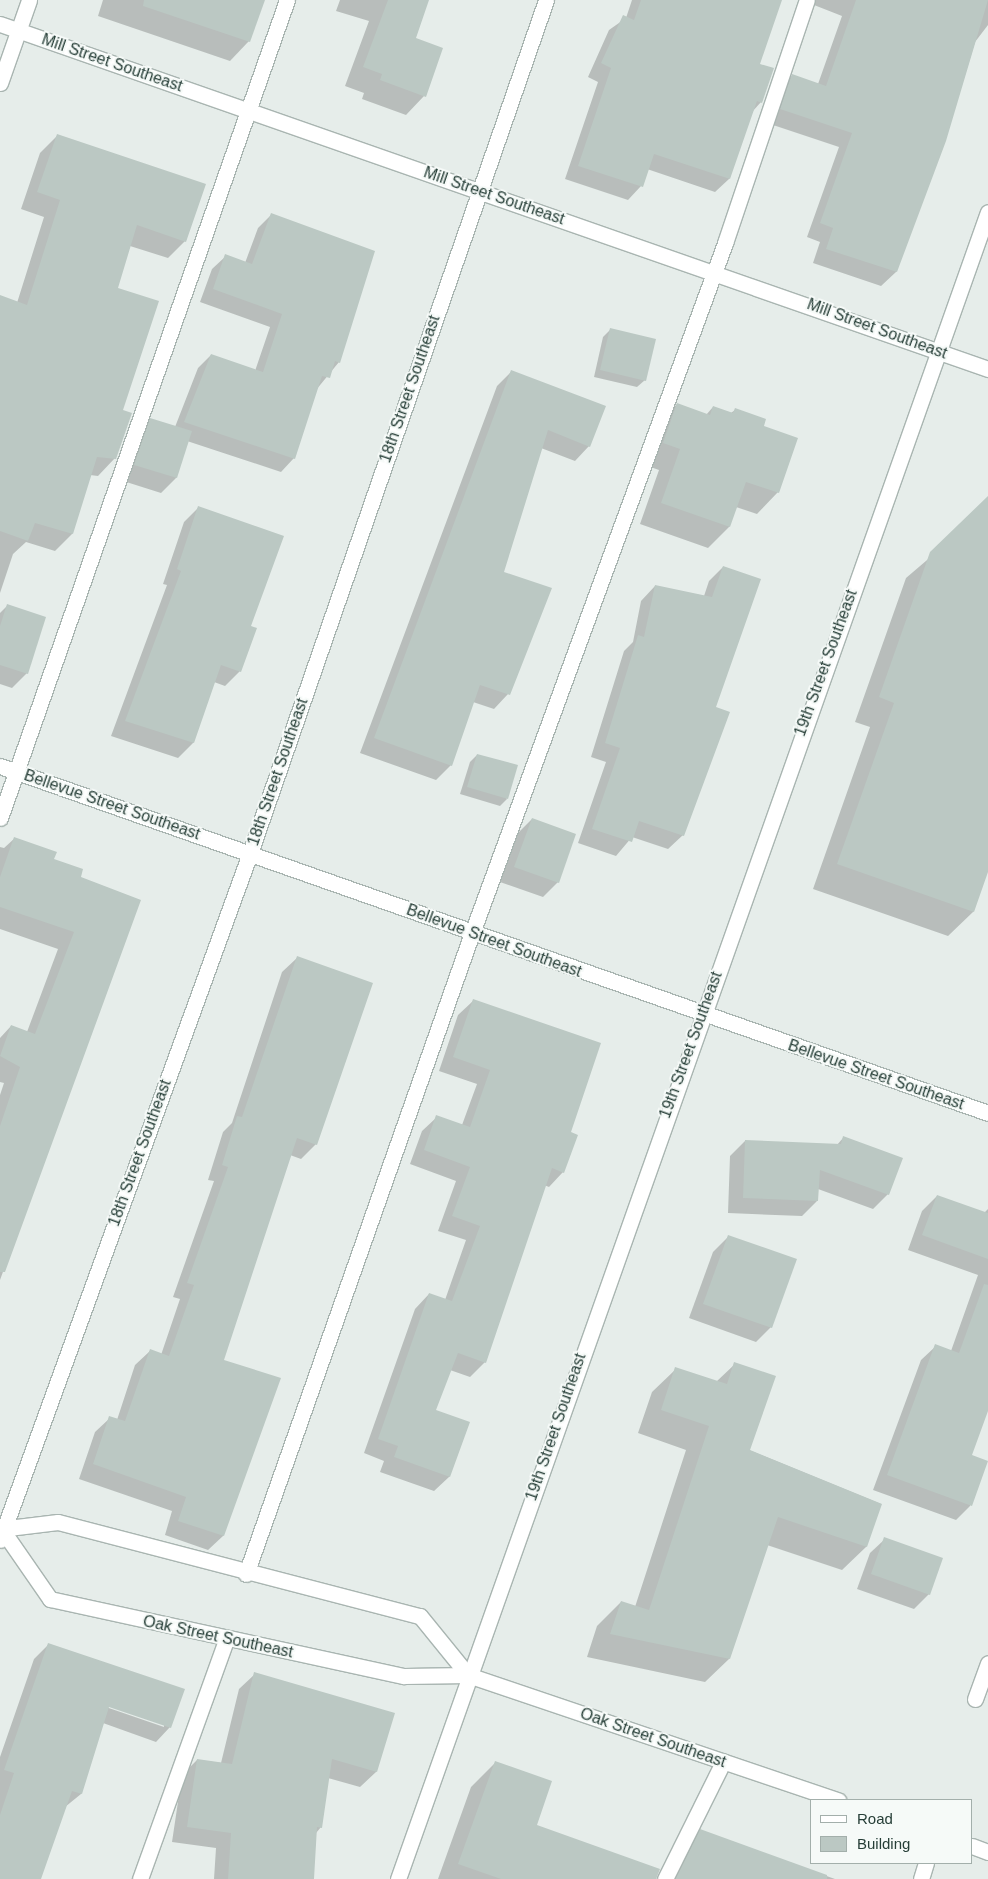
<!DOCTYPE html>
<style>
body{margin:0}
#map{position:relative;width:988px;height:1879px;overflow:hidden;background:#e6edea;font-family:Helvetica,sans-serif}
div>[style]{position:absolute}
.shadow>*{inset:0;background:#0003}
.building>*{inset:0;background:#bbc8c3}
.roads{filter:drop-shadow(1px 0 #a9b5b1) drop-shadow(-1px 0 #a9b5b1) drop-shadow(0 1px #a9b5b1) drop-shadow(0 -1px #a9b5b1)}
.lane>*{height:15px;margin:-7.5px;padding:0 7.5px;transform-origin:7.5px;border-radius:7.5px;background:#fff}
.street>*{height:15px;margin:-7.5px;padding:0 7.5px;transform-origin:7.5px;border-radius:7.5px;background:#fff}
.secondary>*{height:15px;margin:-7.5px;padding:0 7.5px;transform-origin:7.5px;border-radius:7.5px;background:#fff}
span{translate:-50% -50%;white-space:nowrap;text-align:center;line-height:1.15;-webkit-text-stroke:4px #f6faf8;paint-order:stroke}
.street-label{font-size:16px;color:#263e37}
.legend{position:absolute;left:810px;top:1799px;width:162px;height:65px;box-sizing:border-box;background:#f6faf8;border:1px solid #a3afab;margin:0;padding:6px 9px;list-style:none;font-size:15px;color:#263e37}
.legend li{display:flex;align-items:center;gap:10px;height:25px}
.legend b{width:25px;border:1px solid #a3afab}
</style>
<div id="map">
<div class="shadow">
<div style="clip-path:polygon(103px 0,264px 0,249px 41px,230px 61px,98px 16px)"></div>
<div style="clip-path:polygon(340px 0,428px 0,415px 39px,424px 96px,406px 115px,362px 99px,364px 93px,345px 86px,369px 21px,336px 11px)"></div>
<div style="clip-path:polygon(632px 0,780px 0,758px 64px,761px 102px,752px 112px,729px 179px,715px 192px,647px 169px,641px 186px,628px 200px,565px 179px,598px 82px,588px 77px,609px 30px,626px 18px)"></div>
<div style="clip-path:polygon(816px 0,988px 0,988px 25px,975px 42px,945px 141px,896px 272px,881px 286px,813px 263px,820px 242px,807px 237px,839px 147px,767px 123px,778px 90px,792px 76px,818px 84px,842px 16px,814px 5px)"></div>
<div style="clip-path:polygon(57px 136px,185px 241px,168px 258px,130px 246px,116px 289px,121px 411px,115px 458px,98px 476px,90px 475px,72px 534px,55px 551px,26px 542px,13px 554px,0 593px,0 297px,17px 303px,44px 217px,21px 209px,40px 153px)"></div>
<div style="clip-path:polygon(271px 215px,339px 362px,316px 390px,294px 458px,281px 472px,187px 441px,176px 478px,161px 493px,120px 480px,136px 435px,150px 420px,175px 427px,198px 368px,211px 355px,255px 371px,270px 327px,200px 302px,212px 269px,226px 256px,245px 263px,258px 228px)"></div>
<div style="clip-path:polygon(610px 330px,645px 380px,637px 387px,594px 377px,603px 337px)"></div>
<div style="clip-path:polygon(512px 371px,589px 446px,575px 461px,541px 448px,502px 572px,508px 694px,494px 709px,473px 702px,451px 765px,436px 780px,360px 753px,497px 386px)"></div>
<div style="clip-path:polygon(677px 404px,706px 415px,713px 407px,731px 413px,735px 410px,762px 427px,778px 492px,757px 514px,736px 507px,729px 527px,708px 548px,640px 524px,659px 470px,642px 464px,656px 426px)"></div>
<div style="clip-path:polygon(199px 507px,250px 627px,240px 671px,225px 686px,214px 682px,193px 743px,178px 758px,111px 736px,167px 585px,163px 584px,184px 522px)"></div>
<div style="clip-path:polygon(988px 508px,988px 869px,973px 912px,948px 936px,813px 889px,870px 727px,855px 722px,906px 578px)"></div>
<div style="clip-path:polygon(723px 567px,714px 708px,683px 835px,668px 849px,632px 837px,616px 856px,578px 843px,606px 762px,591px 757px,624px 651px,633px 642px,641px 601px,655px 586px,704px 596px,709px 581px)"></div>
<div style="clip-path:polygon(7px 606px,27px 673px,12px 688px,0 684px,0 613px)"></div>
<div style="clip-path:polygon(477px 755px,507px 799px,500px 806px,460px 794px,470px 762px)"></div>
<div style="clip-path:polygon(532px 819px,558px 882px,543px 897px,500px 882px,517px 834px)"></div>
<div style="clip-path:polygon(15px 838px,79px 877px,139px 900px,0 1280px,0 1095px,4px 1083px,0 1082px,0 1038px,11px 1026px,27px 1032px,58px 949px,0 929px,0 847px,4px 848px)"></div>
<div style="clip-path:polygon(297px 958px,316px 1144px,301px 1159px,290px 1155px,222px 1360px,260px 1424px,223px 1536px,208px 1550px,165px 1535px,172px 1511px,79px 1479px,95px 1432px,110px 1418px,117px 1420px,135px 1365px,150px 1351px,161px 1355px,180px 1299px,173px 1297px,214px 1181px,208px 1180px,223px 1132px,232px 1123px,282px 972px)"></div>
<div style="clip-path:polygon(473px 1001px,569px 1133px,563px 1172px,549px 1187px,544px 1185px,485px 1362px,470px 1377px,450px 1370px,434px 1410px,469px 1423px,449px 1477px,434px 1491px,380px 1472px,384px 1461px,364px 1453px,415px 1309px,429px 1294px,445px 1300px,466px 1240px,438px 1231px,456px 1181px,410px 1164px,422px 1131px,437px 1117px,462px 1125px,477px 1084px,439px 1071px,458px 1015px)"></div>
<div style="clip-path:polygon(843px 1138px,888px 1194px,873px 1209px,818px 1189px,817px 1201px,802px 1216px,728px 1213px,730px 1156px,745px 1141px,837px 1145px)"></div>
<div style="clip-path:polygon(937px 1196px,984px 1213px,988px 1209px,988px 1407px,970px 1456px,986px 1462px,970px 1506px,956px 1520px,873px 1490px,921px 1360px,936px 1346px,951px 1351px,978px 1275px,908px 1250px,922px 1211px)"></div>
<div style="clip-path:polygon(728px 1237px,771px 1327px,756px 1342px,689px 1318px,713px 1252px)"></div>
<div style="clip-path:polygon(735px 1364px,749px 1450px,881px 1504px,866px 1547px,842px 1570px,767px 1545px,729px 1659px,705px 1682px,587px 1657px,597px 1626px,621px 1602px,635px 1607px,686px 1450px,638px 1433px,652px 1392px,676px 1369px,716px 1382px)"></div>
<div style="clip-path:polygon(885px 1539px,929px 1594px,914px 1609px,857px 1589px,870px 1553px)"></div>
<div style="clip-path:polygon(evenodd,48px 1645px,170px 1727px,156px 1742px,103px 1723px,81px 1794px,65px 1807px,39px 1879px,0 1879px,0 1757px,34px 1659px,48px 1645px,103px 1704px,164px 1724px,164px 1727px,103px 1706px,103px 1704px)"></div>
<div style="clip-path:polygon(255px 1674px,393px 1714px,376px 1772px,360px 1787px,328px 1778px,321px 1827px,316px 1833px,313px 1879px,214px 1879px,216px 1848px,172px 1842px,182px 1775px,197px 1760px,221px 1763px,239px 1689px)"></div>
<div style="clip-path:polygon(496px 1762px,535px 1825px,655px 1879px,438px 1879px,471px 1787px)"></div>
<div style="clip-path:polygon(700px 1831px,835px 1879px,664px 1879px,676px 1855px)"></div>
</div>
<div class="building">
<div style="clip-path:polygon(144px 0,265px 0,250px 42px,143px 6px)"></div>
<div style="clip-path:polygon(388px 0,429px 0,416px 38px,443px 48px,426px 97px,380px 80px,382px 74px,363px 67px)"></div>
<div style="clip-path:polygon(641px 0,782px 0,760px 64px,774px 68px,762px 103px,757px 101px,730px 179px,654px 154px,643px 187px,578px 166px,611px 68px,601px 63px,623px 15px,634px 20px)"></div>
<div style="clip-path:polygon(856px 0,988px 0,946px 141px,897px 272px,826px 249px,833px 228px,820px 223px,852px 133px,780px 109px,792px 74px,826px 86px)"></div>
<div style="clip-path:polygon(57px 134px,206px 184px,186px 242px,137px 225px,118px 288px,159px 301px,123px 410px,132px 413px,116px 459px,97px 457px,73px 534px,35px 523px,28px 541px,0 531px,0 295px,27px 305px,60px 200px,37px 192px)"></div>
<div style="clip-path:polygon(271px 213px,375px 251px,340px 363px,335px 361px,330px 378px,322px 376px,295px 459px,184px 422px,211px 354px,263px 372px,282px 314px,213px 289px,225px 254px,252px 264px)"></div>
<div style="clip-path:polygon(610px 328px,656px 339px,646px 381px,600px 370px)"></div>
<div style="clip-path:polygon(511px 370px,606px 406px,590px 447px,548px 430px,504px 572px,552px 588px,510px 695px,480px 685px,452px 766px,374px 738px)"></div>
<div style="clip-path:polygon(677px 403px,710px 415px,713px 406px,733px 413px,735px 408px,766px 419px,764px 426px,798px 438px,779px 493px,746px 482px,730px 527px,661px 503px,680px 449px,663px 443px)"></div>
<div style="clip-path:polygon(150px 418px,192px 431px,177px 478px,134px 465px)"></div>
<div style="clip-path:polygon(988px 496px,988px 872px,974px 912px,837px 864px,894px 703px,879px 697px,930px 552px)"></div>
<div style="clip-path:polygon(198px 506px,284px 536px,251px 626px,257px 628px,241px 672px,221px 665px,194px 743px,125px 721px,181px 571px,177px 569px)"></div>
<div style="clip-path:polygon(723px 566px,761px 579px,716px 707px,730px 712px,684px 836px,639px 821px,632px 842px,592px 829px,620px 748px,605px 743px,638px 635px,644px 637px,655px 585px,712px 597px)"></div>
<div style="clip-path:polygon(7px 604px,46px 617px,28px 674px,0 665px,0 626px)"></div>
<div style="clip-path:polygon(477px 754px,518px 765px,508px 799px,467px 787px)"></div>
<div style="clip-path:polygon(532px 818px,576px 834px,559px 883px,514px 867px)"></div>
<div style="clip-path:polygon(14px 837px,57px 852px,54px 859px,83px 869px,81px 877px,141px 900px,5px 1272px,0 1272px,0 1126px,20px 1067px,0 1056px,11px 1025px,35px 1034px,74px 932px,0 907px,0 877px)"></div>
<div style="clip-path:polygon(297px 956px,373px 983px,317px 1145px,297px 1138px,224px 1360px,281px 1378px,224px 1536px,178px 1521px,186px 1497px,93px 1464px,109px 1416px,125px 1421px,150px 1349px,169px 1356px,194px 1285px,187px 1283px,228px 1167px,222px 1165px,237px 1116px,242px 1117px)"></div>
<div style="clip-path:polygon(473px 999px,601px 1043px,571px 1132px,578px 1135px,564px 1173px,552px 1168px,486px 1363px,458px 1353px,436px 1410px,470px 1422px,450px 1477px,394px 1457px,398px 1446px,378px 1439px,429px 1293px,452px 1301px,480px 1226px,452px 1216px,470px 1167px,424px 1150px,436px 1115px,470px 1127px,490px 1070px,453px 1057px)"></div>
<div style="clip-path:polygon(843px 1136px,903px 1158px,889px 1195px,820px 1170px,818px 1201px,743px 1198px,745px 1140px,841px 1144px)"></div>
<div style="clip-path:polygon(937px 1195px,988px 1213px,988px 1259px,922px 1235px)"></div>
<div style="clip-path:polygon(728px 1235px,797px 1259px,772px 1328px,703px 1304px)"></div>
<div style="clip-path:polygon(984px 1284px,988px 1285px,988px 1411px,972px 1455px,988px 1461px,972px 1506px,887px 1475px,935px 1344px,959px 1353px)"></div>
<div style="clip-path:polygon(734px 1362px,776px 1376px,750px 1450px,882px 1504px,867px 1547px,778px 1517px,730px 1659px,610px 1634px,621px 1601px,649px 1610px,709px 1426px,661px 1410px,675px 1367px,727px 1384px)"></div>
<div style="clip-path:polygon(884px 1537px,943px 1558px,930px 1595px,871px 1574px)"></div>
<div style="clip-path:polygon(48px 1643px,185px 1689px,171px 1728px,109px 1707px,82px 1794px,72px 1791px,41px 1879px,0 1879px,0 1815px,14px 1773px,4px 1770px)"></div>
<div style="clip-path:polygon(254px 1672px,395px 1713px,377px 1772px,332px 1759px,322px 1828px,317px 1827px,314px 1879px,228px 1879px,231px 1833px,187px 1827px,197px 1759px,232px 1764px)"></div>
<div style="clip-path:polygon(495px 1761px,552px 1781px,537px 1825px,660px 1869px,656px 1879px,501px 1879px,458px 1864px)"></div>
<div style="clip-path:polygon(700px 1829px,827px 1875px,827px 1879px,675px 1879px)"></div>
</div>
<div class="roads">
<div class="lane">
<div style="left:0;top:818px;width:867px;rotate:-70.67deg"></div>
<div style="left:246px;top:1574px;width:680px;rotate:-70.58deg"></div>
<div style="left:472px;top:933px;width:735px;rotate:-69.86deg"></div>
<div style="left:725px;top:243px;width:256px;rotate:-71.4deg"></div>
<div style="left:140px;top:1879px;width:254px;rotate:-70.2deg"></div>
<div style="left:665px;top:1879px;width:131px;rotate:-63.6deg"></div>
</div>
<div class="street">
<div style="left:0;top:24px;width:1047px;rotate:19.25deg"></div>
<div style="left:0;top:766px;width:1047px;rotate:19.35deg"></div>
<div style="left:0;top:1529px;width:58px;rotate:-6.9deg"></div>
<div style="left:58px;top:1522px;width:374px;rotate:14.6deg"></div>
<div style="left:420px;top:1616px;width:76px;rotate:50.9deg"></div>
<div style="left:3px;top:1531px;width:83px;rotate:55.3deg"></div>
<div style="left:50px;top:1599px;width:362px;rotate:12.3deg"></div>
<div style="left:404px;top:1676px;width:64px;rotate:-0.9deg"></div>
<div style="left:468px;top:1675px;width:391px;rotate:18.7deg"></div>
<div style="left:0;top:1540px;width:731px;rotate:-70deg"></div>
<div style="left:250px;top:853px;width:903px;rotate:-70.86deg"></div>
<div style="left:975px;top:1699px;width:38px;rotate:-70deg"></div>
<div style="left:972px;top:1846px;width:17px;rotate:21deg"></div>
<div style="left:398px;top:1879px;width:1768px;rotate:-70.51deg"></div>
<div style="left:921px;top:1879px;width:17px;rotate:-73deg"></div>
</div>
<div class="secondary">
<div style="left:0;top:83px;width:88px;rotate:-70.7deg"></div>
</div>
</div>
<div class="street-label">
<span style="left:112px;top:63px;rotate:19deg">Mill Street Southeast</span>
<span style="left:494px;top:196px;rotate:19deg">Mill Street Southeast</span>
<span style="left:877px;top:329px;rotate:20deg">Mill Street Southeast</span>
<span style="left:410px;top:389px;rotate:-71deg">18th Street Southeast</span>
<span style="left:826px;top:663px;rotate:-70deg">19th Street Southeast</span>
<span style="left:278px;top:772px;rotate:-71deg">18th Street Southeast</span>
<span style="left:112px;top:805px;rotate:19deg">Bellevue Street Southeast</span>
<span style="left:494px;top:941px;rotate:20deg">Bellevue Street Southeast</span>
<span style="left:691px;top:1045px;rotate:-70deg">19th Street Southeast</span>
<span style="left:876px;top:1075px;rotate:19deg">Bellevue Street Southeast</span>
<span style="left:140px;top:1153px;rotate:-70deg">18th Street Southeast</span>
<span style="left:556px;top:1427px;rotate:-71deg">19th Street Southeast</span>
<span style="left:218px;top:1637px;rotate:12deg">Oak Street Southeast</span>
<span style="left:653px;top:1738px;rotate:19deg">Oak Street Southeast</span>
</div>
<ul class="legend">
<li><b style="height:6px;background:#fff"></b>Road</li>
<li><b style="height:14px;background:#bbc8c3"></b>Building</li>
</ul>
</div>
